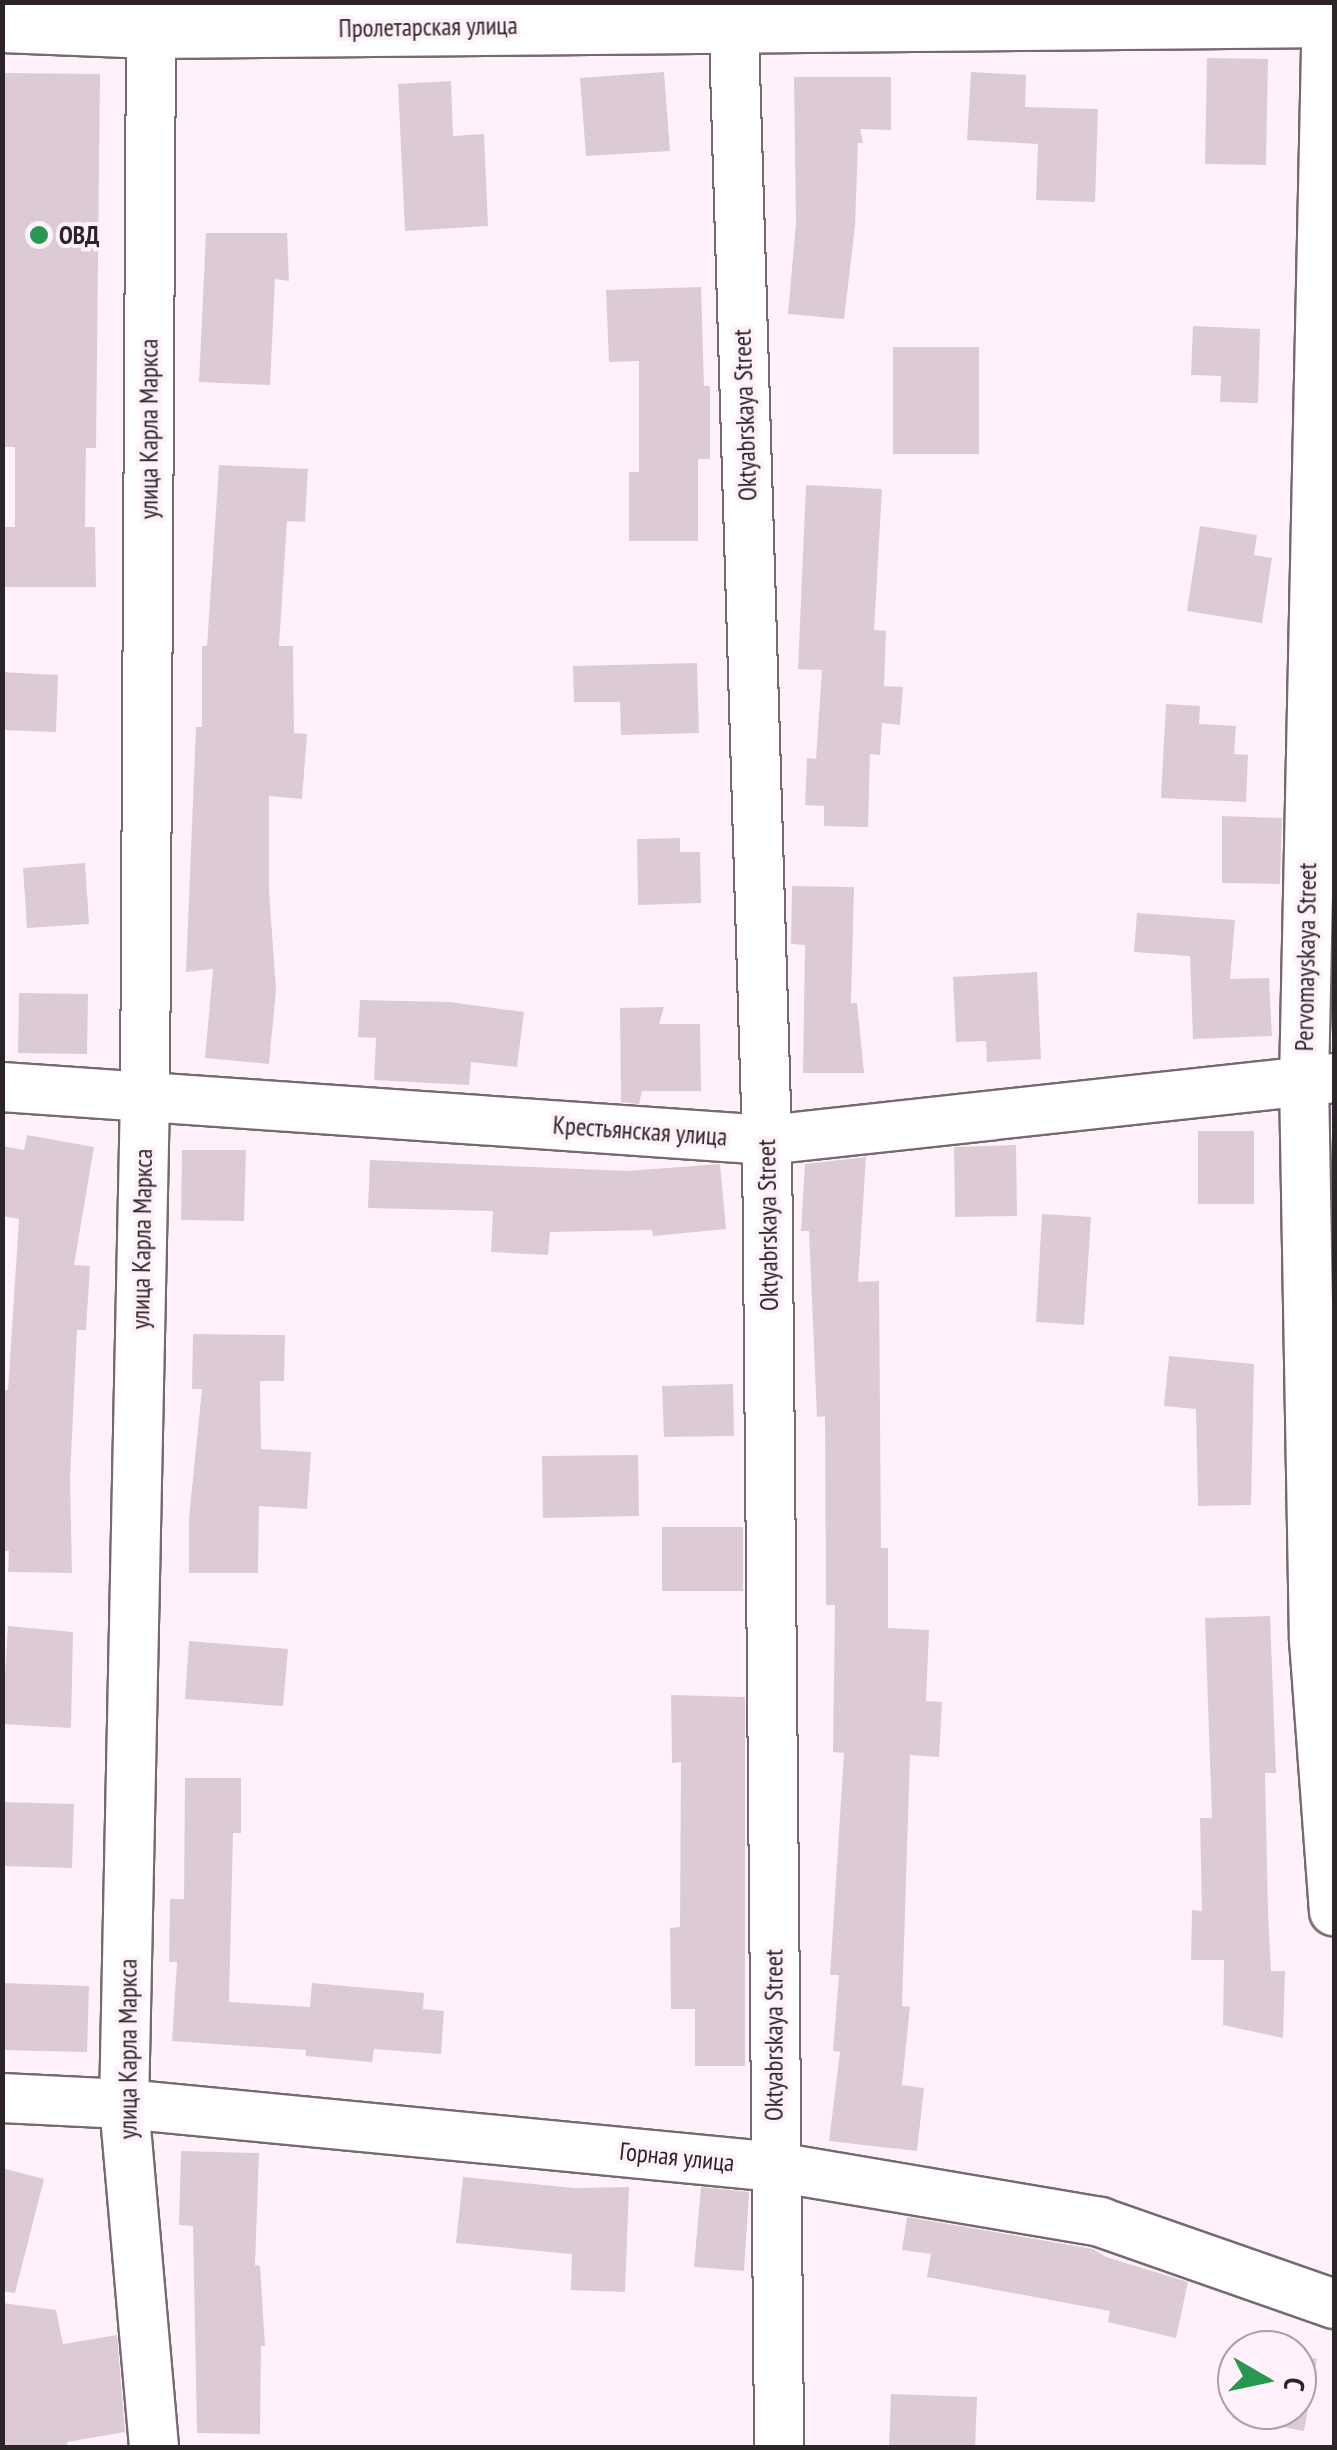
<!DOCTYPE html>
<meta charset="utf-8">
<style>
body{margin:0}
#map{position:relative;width:1337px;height:2450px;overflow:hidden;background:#fff1f9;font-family:"PT Sans Narrow",sans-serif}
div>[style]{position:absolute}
.building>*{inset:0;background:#dccbd5}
.roads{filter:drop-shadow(2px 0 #776871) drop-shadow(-2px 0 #776871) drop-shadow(0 2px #776871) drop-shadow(0 -2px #776871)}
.minor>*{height:48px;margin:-24px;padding:0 24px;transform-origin:24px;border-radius:24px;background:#fff}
.secondary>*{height:55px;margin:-27.5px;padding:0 27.5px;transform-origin:27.5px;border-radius:27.5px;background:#fff}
.dots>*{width:28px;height:28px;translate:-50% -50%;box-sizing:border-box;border:5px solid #fff1f9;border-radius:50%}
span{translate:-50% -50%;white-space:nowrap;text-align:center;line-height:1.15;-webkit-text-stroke:8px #fff1f9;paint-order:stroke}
.street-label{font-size:25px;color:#2b2428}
.poi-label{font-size:25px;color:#2b2428;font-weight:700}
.left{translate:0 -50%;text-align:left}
.frame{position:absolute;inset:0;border:5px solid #2b2428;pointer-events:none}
.north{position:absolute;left:1217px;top:2330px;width:100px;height:100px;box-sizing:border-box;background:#fff1f9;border:2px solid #aa9fa5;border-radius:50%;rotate:99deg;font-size:28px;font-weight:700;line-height:40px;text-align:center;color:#2b2428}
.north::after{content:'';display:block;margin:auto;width:35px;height:45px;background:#289750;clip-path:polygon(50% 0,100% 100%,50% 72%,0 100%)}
</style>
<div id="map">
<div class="building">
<div style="clip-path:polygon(1207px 58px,1268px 59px,1266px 165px,1205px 164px)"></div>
<div style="clip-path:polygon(664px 72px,670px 151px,586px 156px,580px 78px)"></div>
<div style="clip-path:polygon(971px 72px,1026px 75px,1025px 107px,1098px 109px,1095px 202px,1036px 200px,1038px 144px,967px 140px)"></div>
<div style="clip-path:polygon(2px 73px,100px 74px,96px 448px,86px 448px,85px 527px,95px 527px,96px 587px,5px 587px,5px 527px,15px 527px,15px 447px,2px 447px)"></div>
<div style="clip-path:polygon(794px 77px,891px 77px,891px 130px,860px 129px,863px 143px,858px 143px,855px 226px,844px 319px,788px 314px,796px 223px)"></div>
<div style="clip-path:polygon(451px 81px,453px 136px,484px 134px,488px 226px,405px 231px,398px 84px)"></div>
<div style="clip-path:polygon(206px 233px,287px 233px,289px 281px,275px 279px,270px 385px,199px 382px)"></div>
<div style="clip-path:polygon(701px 287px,704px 386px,710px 386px,710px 459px,698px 459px,698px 541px,629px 541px,629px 472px,639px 472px,639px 361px,609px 362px,606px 290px)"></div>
<div style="clip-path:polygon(1193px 326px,1260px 329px,1258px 403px,1220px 402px,1221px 376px,1191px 375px)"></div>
<div style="clip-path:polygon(893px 347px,979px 347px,979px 454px,893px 454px)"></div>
<div style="clip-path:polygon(219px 465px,308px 469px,305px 522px,287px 521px,279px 646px,293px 646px,294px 733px,307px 734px,302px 799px,269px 796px,269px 890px,276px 990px,269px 1064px,205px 1058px,213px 969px,186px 972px,196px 727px,202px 727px,202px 646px,207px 646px)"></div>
<div style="clip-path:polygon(806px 485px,882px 489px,874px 630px,886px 631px,884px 686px,903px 687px,900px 725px,882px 723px,880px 755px,870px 754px,868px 827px,824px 826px,824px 806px,805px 805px,807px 758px,816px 759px,822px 670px,798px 669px)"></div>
<div style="clip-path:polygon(1200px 526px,1257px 535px,1254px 555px,1272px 558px,1262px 623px,1187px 611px)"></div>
<div style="clip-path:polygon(697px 663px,699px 733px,621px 735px,620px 702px,574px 702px,573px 666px)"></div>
<div style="clip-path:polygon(2px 672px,58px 675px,56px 732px,2px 730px)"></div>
<div style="clip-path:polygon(1166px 704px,1200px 706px,1199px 724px,1236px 726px,1234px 754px,1248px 755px,1246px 802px,1161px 798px)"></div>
<div style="clip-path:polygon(1222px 816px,1282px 818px,1280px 884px,1222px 883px)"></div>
<div style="clip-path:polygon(680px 838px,680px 852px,700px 852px,701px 903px,638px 905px,637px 839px)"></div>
<div style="clip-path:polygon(85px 863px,89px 924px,27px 928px,23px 868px)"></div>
<div style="clip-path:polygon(792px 886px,854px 887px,851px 1003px,857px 1003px,864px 1073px,803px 1073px,805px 945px,791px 944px)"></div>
<div style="clip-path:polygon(1137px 913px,1235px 920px,1230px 979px,1269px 978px,1272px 1036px,1193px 1039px,1190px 956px,1134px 952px)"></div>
<div style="clip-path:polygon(1037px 972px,1041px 1059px,987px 1062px,986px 1041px,956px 1042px,953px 977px)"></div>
<div style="clip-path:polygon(19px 993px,88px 994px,87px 1054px,18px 1053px)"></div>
<div style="clip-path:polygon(360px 1000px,449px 1002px,524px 1012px,517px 1067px,471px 1062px,469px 1085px,374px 1080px,376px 1038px,358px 1037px)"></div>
<div style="clip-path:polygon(664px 1007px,659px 1024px,700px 1024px,701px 1091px,642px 1091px,639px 1104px,621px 1102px,620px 1008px)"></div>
<div style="clip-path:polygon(1198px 1131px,1254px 1131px,1254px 1204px,1198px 1204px)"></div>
<div style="clip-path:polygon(27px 1135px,94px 1147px,74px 1265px,90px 1266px,86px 1330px,77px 1330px,70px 1478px,72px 1573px,8px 1572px,9px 1551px,2px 1551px,2px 1390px,8px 1390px,19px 1219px,2px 1216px,2px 1146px,24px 1150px)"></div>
<div style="clip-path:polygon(1016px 1145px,1017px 1216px,955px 1217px,954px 1147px)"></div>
<div style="clip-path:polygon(182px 1150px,246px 1150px,244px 1221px,181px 1220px)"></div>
<div style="clip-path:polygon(866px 1157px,858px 1282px,879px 1281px,881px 1548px,888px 1548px,888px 1628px,929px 1630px,926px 1701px,942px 1702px,939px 1757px,910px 1755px,902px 2006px,910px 2007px,902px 2085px,924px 2088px,917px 2151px,829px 2141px,840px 2052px,833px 2051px,839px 1975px,830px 1975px,844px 1753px,833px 1752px,835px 1605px,826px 1605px,825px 1416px,817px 1417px,809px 1231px,801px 1231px,805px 1164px)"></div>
<div style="clip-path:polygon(370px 1160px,627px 1171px,720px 1164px,726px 1229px,653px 1236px,652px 1230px,550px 1232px,548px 1255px,491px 1252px,493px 1211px,368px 1208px)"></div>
<div style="clip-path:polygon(1042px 1214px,1091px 1217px,1084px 1325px,1036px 1322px)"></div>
<div style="clip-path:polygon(193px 1334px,285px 1335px,284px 1381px,260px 1381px,261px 1449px,311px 1452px,307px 1509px,259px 1506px,258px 1573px,189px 1573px,189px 1518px,202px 1389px,192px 1389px)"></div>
<div style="clip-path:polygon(1169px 1356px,1254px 1364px,1251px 1505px,1198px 1506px,1196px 1409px,1164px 1406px)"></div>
<div style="clip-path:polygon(733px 1384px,734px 1436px,664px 1437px,662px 1386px)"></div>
<div style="clip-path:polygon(638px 1455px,639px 1516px,543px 1518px,542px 1456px)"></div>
<div style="clip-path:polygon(662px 1527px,743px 1527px,743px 1591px,662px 1591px)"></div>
<div style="clip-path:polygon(1270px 1616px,1276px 1773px,1265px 1773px,1268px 1912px,1271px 1971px,1285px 1971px,1283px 2038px,1223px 2025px,1224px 1960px,1191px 1960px,1192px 1910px,1202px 1911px,1200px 1818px,1212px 1818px,1205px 1618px)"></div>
<div style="clip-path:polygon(8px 1626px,73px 1632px,71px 1728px,2px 1724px)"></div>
<div style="clip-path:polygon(189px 1641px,288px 1649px,283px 1706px,185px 1699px)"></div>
<div style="clip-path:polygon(671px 1695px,745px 1697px,745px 2066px,695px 2066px,695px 2009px,671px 2009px,670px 1928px,680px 1927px,681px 1762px,672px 1763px)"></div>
<div style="clip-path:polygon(185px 1778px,241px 1778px,241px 1833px,233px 1833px,229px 2002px,310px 2007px,312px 1983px,424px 1993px,423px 2009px,444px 2011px,441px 2054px,374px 2049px,372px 2062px,306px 2056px,306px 2050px,172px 2041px,177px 1962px,169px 1962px,170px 1899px,184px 1899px)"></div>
<div style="clip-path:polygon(2px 1802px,74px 1804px,72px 1868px,2px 1866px)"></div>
<div style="clip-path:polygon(2px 1983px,89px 1986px,87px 2052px,2px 2050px)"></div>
<div style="clip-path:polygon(181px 2151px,259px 2153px,255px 2265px,260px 2266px,265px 2346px,261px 2346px,260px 2434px,197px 2433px,193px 2226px,179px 2225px)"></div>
<div style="clip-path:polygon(2px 2168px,44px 2179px,15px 2293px,2px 2291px)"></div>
<div style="clip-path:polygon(463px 2177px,574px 2188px,629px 2187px,625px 2292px,571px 2290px,572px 2254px,456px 2243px)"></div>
<div style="clip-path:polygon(701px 2187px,749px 2192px,744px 2271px,694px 2267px)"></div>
<div style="clip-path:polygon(907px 2217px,1093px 2249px,1106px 2257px,1188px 2282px,1176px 2338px,1108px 2322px,1110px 2311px,927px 2277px,931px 2254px,902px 2250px)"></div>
<div style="clip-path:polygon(2px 2303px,56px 2310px,63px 2344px,117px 2335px,125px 2432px,67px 2442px,68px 2448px,2px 2448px)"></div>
<div style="clip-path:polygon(1297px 2356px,1317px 2359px,1304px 2431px,1232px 2418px,1237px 2392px,1237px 2410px,1297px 2410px)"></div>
<div style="clip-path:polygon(891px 2394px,977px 2397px,975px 2448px,889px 2448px)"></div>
</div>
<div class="roads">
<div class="minor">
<div style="left:733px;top:2px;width:1139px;rotate:88.29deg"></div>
<div style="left:767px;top:1140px;width:1308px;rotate:89.47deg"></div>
<div style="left:1327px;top:2px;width:1078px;rotate:91.22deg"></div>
<div style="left:1304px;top:1080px;width:560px;rotate:88.98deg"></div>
<div style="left:1314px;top:1640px;width:272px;rotate:85.8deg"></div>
<div style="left:151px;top:30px;width:1066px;rotate:90.32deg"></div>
<div style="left:145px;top:1096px;width:1008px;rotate:91.19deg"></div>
<div style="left:124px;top:2104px;width:345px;rotate:85deg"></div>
<div style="left:2px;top:1087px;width:767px;rotate:3.96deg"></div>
<div style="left:767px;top:1140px;width:570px;rotate:-6.24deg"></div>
<div style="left:2px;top:2098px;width:122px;rotate:2.8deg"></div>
<div style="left:124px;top:2104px;width:655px;rotate:5.52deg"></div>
<div style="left:776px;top:2167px;width:329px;rotate:9.6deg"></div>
<div style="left:1100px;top:2222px;width:248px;rotate:19.3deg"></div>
</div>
<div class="secondary">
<div style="left:2px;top:24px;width:149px;rotate:2.3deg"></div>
<div style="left:151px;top:30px;width:1183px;rotate:-0.53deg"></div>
</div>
</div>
<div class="dots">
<div style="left:39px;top:235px;background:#289750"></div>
</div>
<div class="street-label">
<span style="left:428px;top:27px;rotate:-1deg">Пролетарская улица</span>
<span style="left:745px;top:415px;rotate:-92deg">Oktyabrskaya Street</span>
<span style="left:149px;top:429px;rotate:-90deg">улица Карла Маркса</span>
<span style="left:1306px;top:957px;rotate:-89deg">Pervomayskaya Street</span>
<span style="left:640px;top:1131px;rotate:4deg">Крестьянская улица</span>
<span style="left:768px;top:1225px;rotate:-91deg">Oktyabrskaya Street</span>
<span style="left:142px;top:1239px;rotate:-89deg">улица Карла Маркса</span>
<span style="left:774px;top:2035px;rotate:-90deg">Oktyabrskaya Street</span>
<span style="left:128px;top:2049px;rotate:-90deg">улица Карла Маркса</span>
<span style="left:677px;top:2157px;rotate:6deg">Горная улица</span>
</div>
<div class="poi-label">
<span class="left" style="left:59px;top:235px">ОВД</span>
</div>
<div class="frame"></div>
<div class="north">С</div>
</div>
